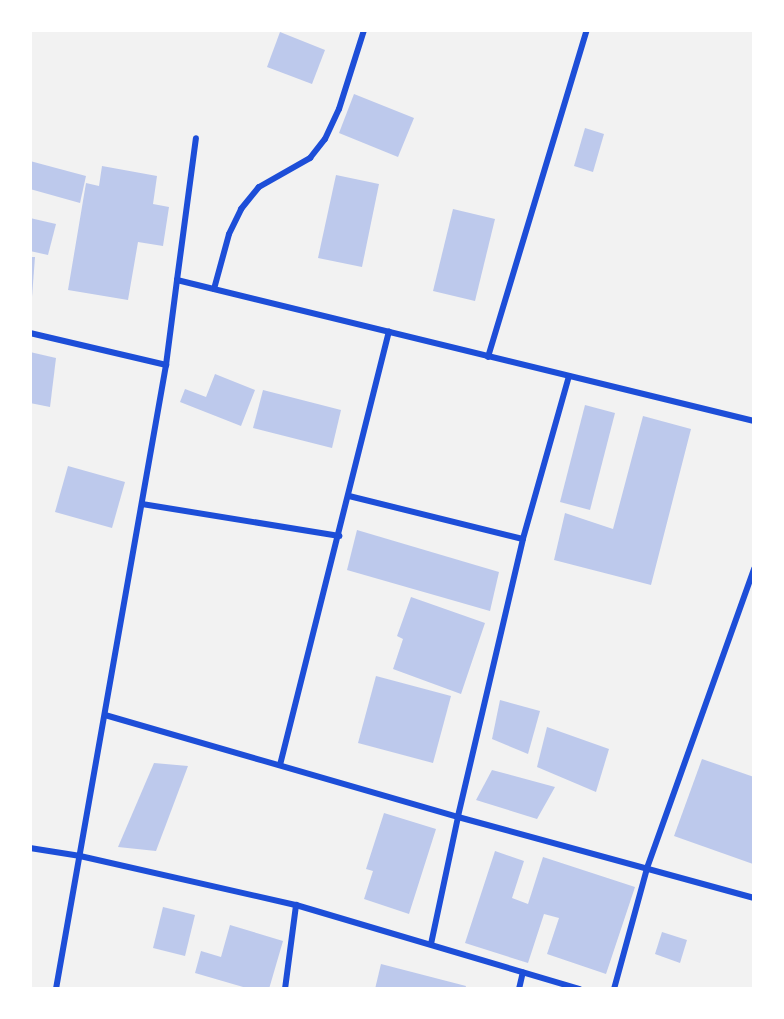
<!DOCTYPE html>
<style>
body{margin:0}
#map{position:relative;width:784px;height:1019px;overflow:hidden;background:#f2f2f2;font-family:"Golos Text",sans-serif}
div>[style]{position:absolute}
.building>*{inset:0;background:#bdc9ec}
.minor>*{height:6px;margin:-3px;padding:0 3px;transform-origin:3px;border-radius:3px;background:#1d4ed8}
span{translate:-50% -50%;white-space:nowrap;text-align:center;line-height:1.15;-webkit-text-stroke:4.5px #fff;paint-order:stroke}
.frame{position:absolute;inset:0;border:32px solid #fff;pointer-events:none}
</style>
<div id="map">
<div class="building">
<div style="clip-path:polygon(280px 32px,325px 50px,312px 84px,267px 67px)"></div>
<div style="clip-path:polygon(354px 94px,414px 118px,398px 157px,339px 133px)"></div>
<div style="clip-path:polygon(585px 128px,604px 134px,593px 172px,574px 166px)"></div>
<div style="clip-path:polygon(30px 161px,86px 176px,80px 203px,30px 189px)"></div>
<div style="clip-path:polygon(102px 166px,157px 176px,153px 204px,169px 207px,163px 246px,138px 242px,128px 300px,68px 290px,86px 183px,99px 186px)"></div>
<div style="clip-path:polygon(336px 175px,379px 184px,362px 267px,318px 258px)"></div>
<div style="clip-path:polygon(453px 209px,495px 219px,475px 301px,433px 291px)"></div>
<div style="clip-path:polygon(30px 218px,56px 224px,48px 255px,30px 251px)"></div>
<div style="clip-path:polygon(30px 257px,35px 257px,32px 297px,30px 297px)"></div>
<div style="clip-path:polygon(30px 352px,56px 358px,50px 407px,30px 403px)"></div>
<div style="clip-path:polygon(215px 374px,255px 390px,241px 426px,180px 402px,185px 389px,206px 397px)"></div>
<div style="clip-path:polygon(263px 390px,341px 410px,332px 448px,253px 428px)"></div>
<div style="clip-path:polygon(585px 405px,615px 413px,590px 510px,560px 502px)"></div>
<div style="clip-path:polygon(643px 416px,691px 429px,651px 585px,554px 560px,565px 513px,613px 529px)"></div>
<div style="clip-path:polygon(68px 466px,125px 482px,112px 528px,55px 512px)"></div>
<div style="clip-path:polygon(357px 530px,499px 572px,490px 611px,347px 570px)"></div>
<div style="clip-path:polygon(411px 597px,485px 623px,461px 694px,393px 669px,403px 639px,397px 636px)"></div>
<div style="clip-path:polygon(376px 676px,451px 696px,433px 763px,358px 743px)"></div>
<div style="clip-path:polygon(500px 700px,540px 711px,528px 754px,492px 739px)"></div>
<div style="clip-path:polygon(547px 727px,609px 749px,596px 792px,537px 767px)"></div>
<div style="clip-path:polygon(702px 759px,754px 777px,753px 864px,674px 836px)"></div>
<div style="clip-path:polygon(154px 763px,188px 766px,156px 851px,118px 847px)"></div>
<div style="clip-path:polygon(492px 770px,555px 787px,537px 819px,476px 800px)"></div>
<div style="clip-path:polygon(384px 813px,436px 829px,409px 914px,364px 899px,373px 871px,366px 869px)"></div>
<div style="clip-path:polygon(495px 851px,524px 861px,512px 898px,528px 904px,543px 857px,635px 887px,606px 974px,547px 954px,559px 918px,544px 914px,528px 963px,465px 943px)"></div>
<div style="clip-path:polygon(163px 907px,195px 915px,185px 956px,153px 948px)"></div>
<div style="clip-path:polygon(230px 925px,283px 941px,269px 989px,250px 989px,195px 973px,201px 951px,221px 957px)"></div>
<div style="clip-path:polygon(662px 932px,687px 940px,680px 963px,655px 954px)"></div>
<div style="clip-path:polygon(381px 964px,466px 986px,465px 989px,375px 989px)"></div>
</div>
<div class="minor">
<div style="left:177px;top:280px;width:143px;rotate:-82.4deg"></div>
<div style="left:214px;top:289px;width:57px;rotate:-74.7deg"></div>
<div style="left:229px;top:234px;width:28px;rotate:-64deg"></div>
<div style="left:241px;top:209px;width:28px;rotate:-51deg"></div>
<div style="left:259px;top:187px;width:59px;rotate:-29.6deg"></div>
<div style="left:310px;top:158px;width:24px;rotate:-52deg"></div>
<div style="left:325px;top:139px;width:33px;rotate:-65deg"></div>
<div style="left:339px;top:109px;width:83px;rotate:-72.4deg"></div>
<div style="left:30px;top:333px;width:140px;rotate:13.2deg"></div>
<div style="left:166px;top:365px;width:634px;rotate:100deg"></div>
<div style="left:488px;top:357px;width:342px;rotate:-73.2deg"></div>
<div style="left:166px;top:365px;width:86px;rotate:-82.6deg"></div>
<div style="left:177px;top:280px;width:594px;rotate:13.73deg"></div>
<div style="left:569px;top:376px;width:169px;rotate:105.8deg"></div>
<div style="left:523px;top:539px;width:285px;rotate:103.2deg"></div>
<div style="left:458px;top:817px;width:307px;rotate:15.3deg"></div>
<div style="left:349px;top:496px;width:179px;rotate:13.9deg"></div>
<div style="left:142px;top:504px;width:200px;rotate:9.2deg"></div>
<div style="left:105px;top:715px;width:367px;rotate:16.1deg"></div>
<div style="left:458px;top:817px;width:130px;rotate:102deg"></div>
<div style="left:280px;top:765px;width:447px;rotate:-75.9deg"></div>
<div style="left:30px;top:848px;width:51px;rotate:9.1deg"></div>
<div style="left:80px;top:856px;width:221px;rotate:12.8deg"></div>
<div style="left:296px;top:905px;width:296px;rotate:16.5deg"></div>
<div style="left:285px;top:989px;width:85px;rotate:-82.5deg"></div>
<div style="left:519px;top:989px;width:17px;rotate:-77deg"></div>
<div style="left:614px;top:989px;width:125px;rotate:-74.7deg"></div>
<div style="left:647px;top:868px;width:318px;rotate:-70.3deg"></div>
</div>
<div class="frame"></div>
</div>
